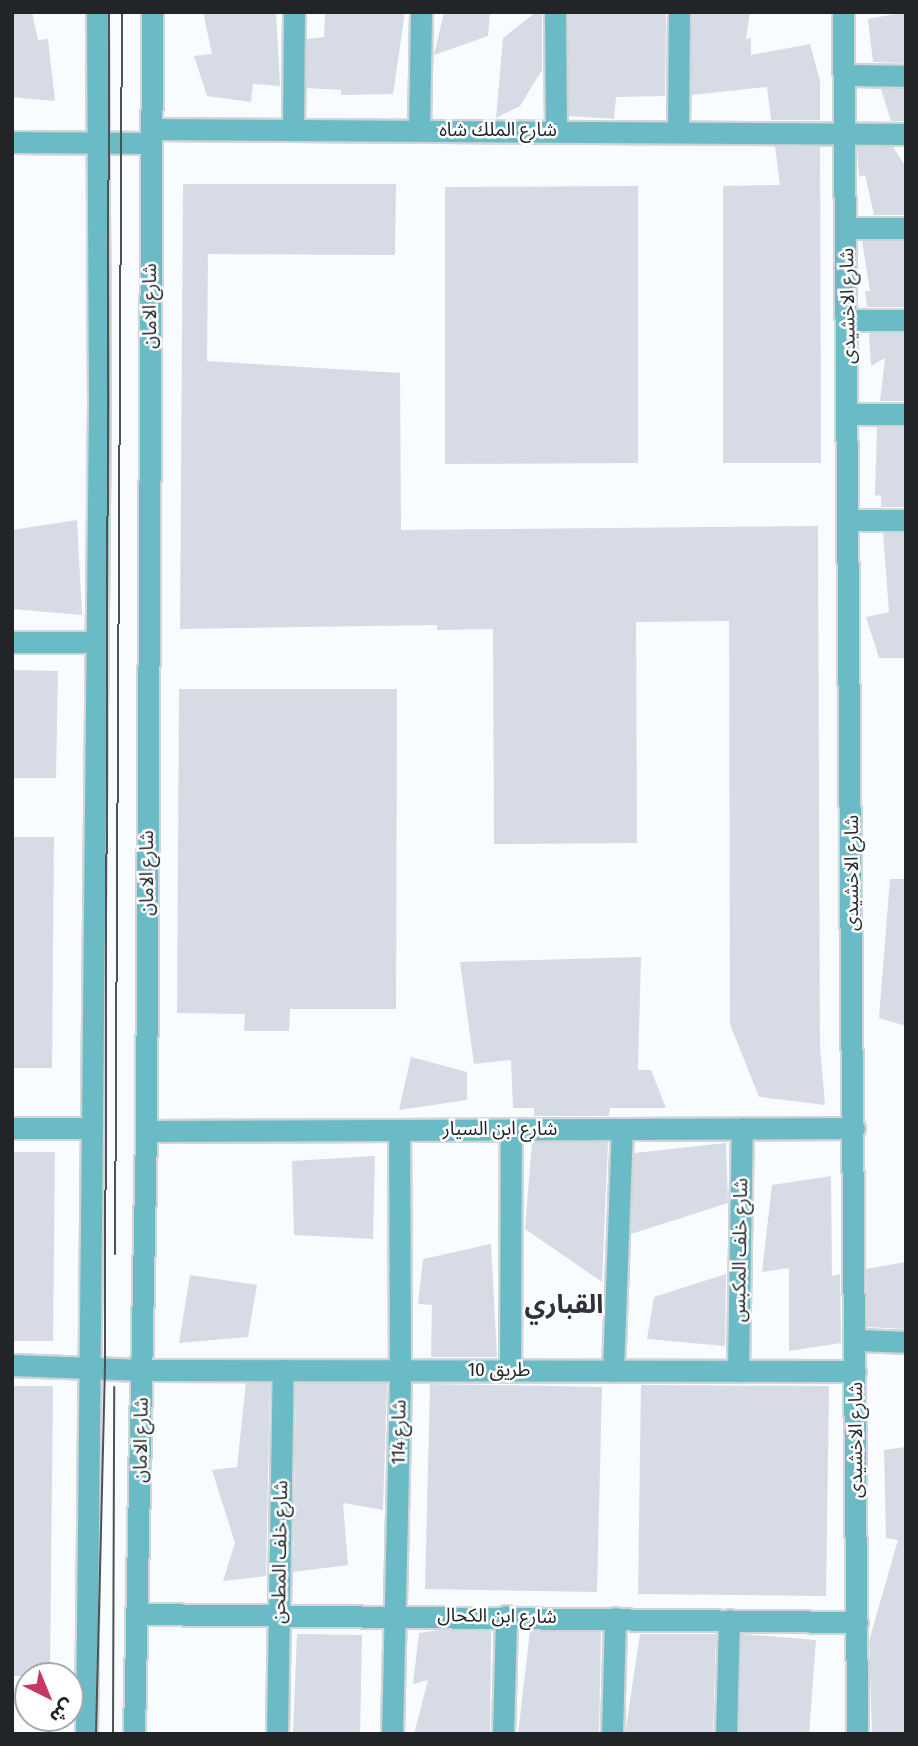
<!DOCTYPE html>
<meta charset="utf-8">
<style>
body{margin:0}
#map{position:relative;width:918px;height:1746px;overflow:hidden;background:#f8fcff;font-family:"Fira Sans Condensed","Noto Sans Arabic",sans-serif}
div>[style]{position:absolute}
.building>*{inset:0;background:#d6dbe5}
.roads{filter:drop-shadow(2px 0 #d1d5d8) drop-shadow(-2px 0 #d1d5d8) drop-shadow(0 2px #d1d5d8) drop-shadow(0 -2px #d1d5d8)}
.minor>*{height:21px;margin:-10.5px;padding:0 10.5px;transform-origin:10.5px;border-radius:10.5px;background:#6bbbc7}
.tram>*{height:2px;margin:-1px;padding:0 1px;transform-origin:1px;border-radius:1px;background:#4e5254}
span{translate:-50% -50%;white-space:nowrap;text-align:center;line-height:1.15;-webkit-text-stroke:5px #fff;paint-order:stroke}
.street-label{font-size:19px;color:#212527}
.district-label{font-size:26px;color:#2b3439;font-weight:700}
.frame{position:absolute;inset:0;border:14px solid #212527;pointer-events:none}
.north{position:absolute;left:14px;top:1662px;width:70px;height:70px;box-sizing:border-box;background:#fff;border:2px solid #a6a8a9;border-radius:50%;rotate:137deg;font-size:19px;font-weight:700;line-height:28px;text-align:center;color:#212527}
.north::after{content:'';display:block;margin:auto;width:24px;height:32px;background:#c63860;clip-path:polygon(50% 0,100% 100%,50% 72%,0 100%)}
</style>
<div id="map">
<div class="building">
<div style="clip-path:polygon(12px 12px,32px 12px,38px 40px,48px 39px,55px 101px,12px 97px)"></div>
<div style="clip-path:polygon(203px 12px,276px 12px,280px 86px,253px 84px,251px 102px,207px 96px,194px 56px,212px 54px)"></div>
<div style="clip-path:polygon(325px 12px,405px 12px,393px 94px,341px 95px,341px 90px,306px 88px,307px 39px,324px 37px)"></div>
<div style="clip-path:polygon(444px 12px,490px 12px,488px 36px,434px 55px)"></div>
<div style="clip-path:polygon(536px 12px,542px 12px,542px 70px,520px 106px,496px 118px,503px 38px)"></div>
<div style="clip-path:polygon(568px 12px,666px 12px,665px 96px,616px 97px,614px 119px,569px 116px)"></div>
<div style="clip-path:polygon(692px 12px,750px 12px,746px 39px,751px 38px,751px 55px,810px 44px,820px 81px,820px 120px,771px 120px,767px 87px,691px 95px)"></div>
<div style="clip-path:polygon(906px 12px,906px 63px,873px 62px,868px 19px)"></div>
<div style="clip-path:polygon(881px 89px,906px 89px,906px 121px,891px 121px)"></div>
<div style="clip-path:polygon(775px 146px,820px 147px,821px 463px,723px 463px,723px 186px,780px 185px)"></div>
<div style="clip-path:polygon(857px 147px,893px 147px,906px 167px,906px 215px,874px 215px,865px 175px,859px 177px)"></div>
<div style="clip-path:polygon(183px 184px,396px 184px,395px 255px,208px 254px,207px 361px,400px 373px,401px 530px,818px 526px,820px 1046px,825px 1105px,759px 1097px,730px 1024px,729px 621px,636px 622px,637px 843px,494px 844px,493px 629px,437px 630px,437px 625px,180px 629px)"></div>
<div style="clip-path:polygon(638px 186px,638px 463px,445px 464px,445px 187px)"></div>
<div style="clip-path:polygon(862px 241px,906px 241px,906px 307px,867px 307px,865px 291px,870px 291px)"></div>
<div style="clip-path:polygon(869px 333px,906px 333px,906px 401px,880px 401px,885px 358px,871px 366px)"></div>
<div style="clip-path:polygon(877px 427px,906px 427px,906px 507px,881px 507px,881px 495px,875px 496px)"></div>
<div style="clip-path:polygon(77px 520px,82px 615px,12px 609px,12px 530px)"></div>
<div style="clip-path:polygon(883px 533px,906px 533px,906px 658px,879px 658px,866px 617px,889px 612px)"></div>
<div style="clip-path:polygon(12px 670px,58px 671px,56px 778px,12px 778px)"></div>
<div style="clip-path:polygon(179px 689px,397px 689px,396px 1009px,290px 1009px,289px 1031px,244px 1031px,245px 1014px,177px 1013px)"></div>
<div style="clip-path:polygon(12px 837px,54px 837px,52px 1068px,12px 1068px)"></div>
<div style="clip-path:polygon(890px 879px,906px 879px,906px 1026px,879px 1018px)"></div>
<div style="clip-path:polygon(641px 957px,638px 1070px,651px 1070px,666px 1108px,610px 1108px,609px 1116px,534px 1116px,534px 1108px,513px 1108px,511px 1060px,474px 1064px,460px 962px)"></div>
<div style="clip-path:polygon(411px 1057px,467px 1072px,467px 1100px,399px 1110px)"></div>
<div style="clip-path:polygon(532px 1142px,608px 1142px,602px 1282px,525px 1229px)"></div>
<div style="clip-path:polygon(726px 1143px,728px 1203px,631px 1234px,634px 1153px)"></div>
<div style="clip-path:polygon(12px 1152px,55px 1152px,53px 1341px,12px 1341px)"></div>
<div style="clip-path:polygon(375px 1156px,373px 1239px,294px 1235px,292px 1161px)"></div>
<div style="clip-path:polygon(831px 1176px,832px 1276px,840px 1274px,841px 1343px,789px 1351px,789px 1268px,762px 1272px,772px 1185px)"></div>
<div style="clip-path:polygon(491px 1244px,497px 1357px,431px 1357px,432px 1305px,418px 1304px,423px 1259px)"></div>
<div style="clip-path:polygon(906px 1262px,906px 1329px,867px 1327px,866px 1269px)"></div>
<div style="clip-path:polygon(726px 1274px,725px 1346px,647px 1339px,654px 1297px)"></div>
<div style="clip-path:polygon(190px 1275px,257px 1285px,248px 1337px,179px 1343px)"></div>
<div style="clip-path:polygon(246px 1383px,270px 1383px,266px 1576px,223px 1581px,235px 1543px,212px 1470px,237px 1467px)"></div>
<div style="clip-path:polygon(296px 1383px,387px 1383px,383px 1510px,343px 1503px,348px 1565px,293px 1572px)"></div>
<div style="clip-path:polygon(430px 1384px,602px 1387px,597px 1592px,425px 1589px)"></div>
<div style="clip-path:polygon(641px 1385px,829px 1386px,826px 1596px,638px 1594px)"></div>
<div style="clip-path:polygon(12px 1386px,53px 1386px,50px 1676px,12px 1676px)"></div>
<div style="clip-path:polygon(906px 1447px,906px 1734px,872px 1734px,869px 1641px,898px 1540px,886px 1538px,884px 1450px)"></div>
<div style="clip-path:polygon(440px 1630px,491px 1631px,490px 1734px,414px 1734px,428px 1680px,413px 1684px,419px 1633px)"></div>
<div style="clip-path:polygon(530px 1631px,601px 1632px,599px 1734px,518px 1734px)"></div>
<div style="clip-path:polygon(297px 1634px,362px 1635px,360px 1734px,293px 1734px)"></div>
<div style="clip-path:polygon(640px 1634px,716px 1634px,713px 1734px,625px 1734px)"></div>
<div style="clip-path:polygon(742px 1634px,816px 1640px,809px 1734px,739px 1734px)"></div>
</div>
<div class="roads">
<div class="minor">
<div style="left:555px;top:12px;width:118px;rotate:89.5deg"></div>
<div style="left:843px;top:12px;width:1722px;rotate:89.53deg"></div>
<div style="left:845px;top:75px;width:61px;rotate:0.9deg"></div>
<div style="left:151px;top:129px;width:755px;rotate:0.38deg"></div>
<div style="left:293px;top:130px;width:118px;rotate:-89.5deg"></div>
<div style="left:419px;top:130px;width:118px;rotate:-89deg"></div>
<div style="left:678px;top:131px;width:119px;rotate:-89.5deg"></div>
<div style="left:12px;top:142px;width:139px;rotate:0.4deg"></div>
<div style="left:847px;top:228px;width:59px"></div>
<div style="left:848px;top:320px;width:58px"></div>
<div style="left:849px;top:414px;width:57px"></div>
<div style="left:850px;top:520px;width:56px"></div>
<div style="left:12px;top:642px;width:83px"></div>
<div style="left:12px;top:1128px;width:78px"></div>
<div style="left:146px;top:1131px;width:708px;rotate:-0.24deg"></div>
<div style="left:855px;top:1340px;width:51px;rotate:2.2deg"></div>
<div style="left:12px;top:1365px;width:131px;rotate:2.2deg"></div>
<div style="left:143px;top:1370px;width:712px;rotate:0.08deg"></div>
<div style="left:510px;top:1371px;width:242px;rotate:-89.8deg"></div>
<div style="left:613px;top:1371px;width:242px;rotate:-87.9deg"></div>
<div style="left:738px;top:1371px;width:243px;rotate:-89.1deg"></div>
<div style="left:137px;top:1614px;width:720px;rotate:0.64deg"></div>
<div style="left:86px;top:1734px;width:1333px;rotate:-89.44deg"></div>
<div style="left:99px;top:401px;width:389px;rotate:-90.3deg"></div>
<div style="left:134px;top:1734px;width:603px;rotate:-88.86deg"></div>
<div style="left:146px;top:1131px;width:1119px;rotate:-89.69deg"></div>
<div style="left:277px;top:1734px;width:364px;rotate:-89.1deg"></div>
<div style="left:392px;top:1734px;width:355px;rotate:-88.7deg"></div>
<div style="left:400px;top:1379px;width:249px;rotate:-90.2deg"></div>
<div style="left:503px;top:1734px;width:118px;rotate:-88.5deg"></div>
<div style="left:612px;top:1734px;width:116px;rotate:-88.5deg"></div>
<div style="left:726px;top:1734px;width:114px;rotate:-88.5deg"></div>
</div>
</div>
<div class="tram">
<div style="left:115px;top:1254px;width:1242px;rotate:-89.68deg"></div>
<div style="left:96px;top:1734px;width:367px;rotate:-88.6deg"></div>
<div style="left:105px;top:1367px;width:1355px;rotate:-89.83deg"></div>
<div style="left:113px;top:1734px;width:347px;rotate:-89.8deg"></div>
</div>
<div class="street-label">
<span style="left:498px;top:130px">شارع الملك شاه</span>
<span style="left:150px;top:306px;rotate:-90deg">شارع الامان</span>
<span style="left:848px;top:306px;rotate:-91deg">شارع الاخشيدى</span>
<span style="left:147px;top:873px;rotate:-90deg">شارع الامان</span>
<span style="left:852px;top:873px;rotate:-90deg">شارع الاخشيدى</span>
<span style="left:500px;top:1129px">شارع ابن السيار</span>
<span style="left:740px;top:1250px;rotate:-89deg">شارع خلف المكبس</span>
<span style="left:499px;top:1370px">طريق 10</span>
<span style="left:399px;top:1432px;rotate:-89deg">شارع 114</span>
<span style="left:141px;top:1440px;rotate:-89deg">شارع الامان</span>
<span style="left:856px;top:1440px;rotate:-90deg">شارع الاخشيدى</span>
<span style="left:280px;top:1552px;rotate:-89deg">شارع خلف المطحن</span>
<span style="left:497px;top:1616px;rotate:1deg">شارع ابن الكحال</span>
</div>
<div class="district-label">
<span style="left:564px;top:1305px">القباري</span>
</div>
<div class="frame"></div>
<div class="north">ش</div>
</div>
